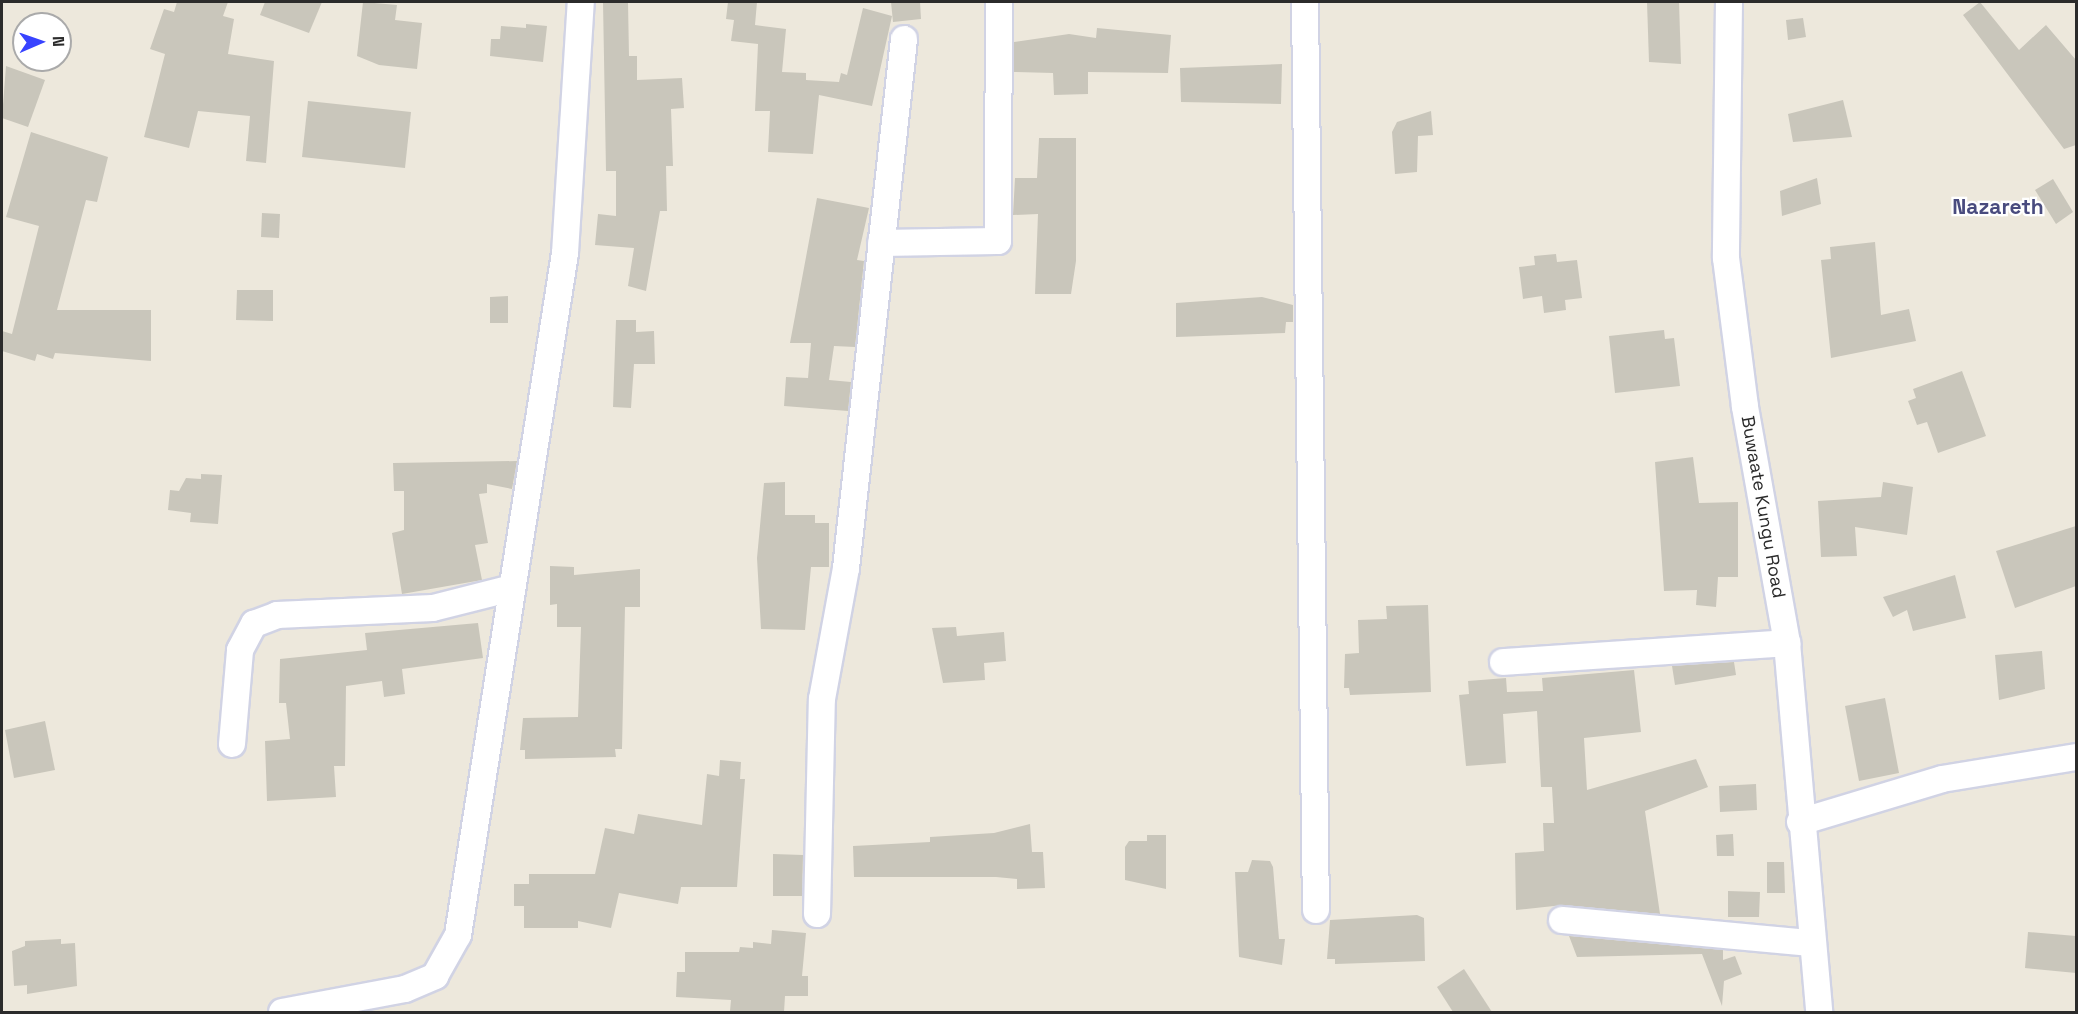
<!DOCTYPE html>
<style>
body{margin:0}
#map{position:relative;width:2078px;height:1014px;overflow:hidden;background:#ede8dc;font-family:"Space Grotesk",sans-serif}
div>[style]{position:absolute}
.building>*{inset:0;background:#c9c6bb}
.roads{filter:drop-shadow(2px 0 #d1d3e4) drop-shadow(-2px 0 #d1d3e4) drop-shadow(0 2px #d1d3e4) drop-shadow(0 -2px #d1d3e4)}
.minor>*{height:26px;margin:-13px;padding:0 13px;transform-origin:13px;border-radius:13px;background:#fff}
span{translate:-50% -50%;white-space:nowrap;text-align:center;line-height:1.15;-webkit-text-stroke:4.5px #fff;paint-order:stroke}
.street-label{font-size:18px;color:#2b2b2b}
.quarter-label{font-size:21px;color:#494b7e;font-weight:700}
.frame{position:absolute;inset:0;border:3px solid #2b2b2b;pointer-events:none}
.north{position:absolute;left:12px;top:12px;width:60px;height:60px;box-sizing:border-box;background:#fff;border:2px solid #aaa;border-radius:50%;rotate:88deg;font-size:16px;font-weight:700;line-height:24px;text-align:center;color:#2b2b2b}
.north::after{content:'';display:block;margin:auto;width:21px;height:27px;background:#3843ff;clip-path:polygon(50% 0,100% 100%,50% 72%,0 100%)}
</style>
<div id="map">
<div class="building">
<div style="clip-path:polygon(177px 2px,228px 2px,223px 16px,234px 19px,228px 54px,274px 61px,266px 163px,246px 161px,250px 116px,198px 111px,189px 148px,144px 137px,165px 54px,150px 49px,164px 9px,174px 12px)"></div>
<div style="clip-path:polygon(265px 2px,322px 2px,309px 33px,260px 15px)"></div>
<div style="clip-path:polygon(363px 2px,397px 5px,395px 20px,422px 23px,417px 69px,379px 65px,357px 56px)"></div>
<div style="clip-path:polygon(603px 2px,628px 2px,629px 56px,637px 56px,637px 80px,682px 78px,684px 108px,671px 109px,673px 166px,666px 166px,667px 211px,660px 211px,646px 291px,628px 286px,634px 248px,595px 245px,598px 214px,616px 216px,616px 171px,606px 171px)"></div>
<div style="clip-path:polygon(728px 2px,757px 2px,755px 25px,786px 29px,782px 72px,806px 73px,806px 80px,839px 82px,841px 73px,847px 75px,863px 8px,892px 16px,872px 106px,819px 95px,813px 154px,768px 152px,770px 111px,755px 111px,758px 44px,731px 41px,734px 20px,726px 19px)"></div>
<div style="clip-path:polygon(891px 2px,920px 2px,921px 19px,893px 22px)"></div>
<div style="clip-path:polygon(1647px 2px,1679px 2px,1681px 64px,1649px 62px)"></div>
<div style="clip-path:polygon(1980px 2px,2019px 50px,2046px 25px,2076px 60px,2076px 145px,2064px 149px,1963px 15px)"></div>
<div style="clip-path:polygon(1803px 18px,1806px 37px,1788px 40px,1786px 20px)"></div>
<div style="clip-path:polygon(526px 24px,547px 26px,543px 62px,490px 56px,491px 39px,500px 39px,501px 26px,526px 28px)"></div>
<div style="clip-path:polygon(1097px 28px,1171px 35px,1168px 73px,1088px 72px,1088px 94px,1054px 95px,1053px 73px,1014px 72px,1014px 42px,1069px 34px,1096px 38px)"></div>
<div style="clip-path:polygon(1282px 64px,1281px 104px,1181px 102px,1180px 68px)"></div>
<div style="clip-path:polygon(6px 66px,45px 80px,28px 127px,2px 118px)"></div>
<div style="clip-path:polygon(1843px 100px,1852px 137px,1793px 142px,1788px 114px)"></div>
<div style="clip-path:polygon(308px 101px,411px 112px,405px 168px,302px 157px)"></div>
<div style="clip-path:polygon(1431px 111px,1433px 135px,1418px 136px,1417px 172px,1395px 174px,1392px 132px,1397px 122px)"></div>
<div style="clip-path:polygon(31px 132px,108px 157px,97px 202px,86px 200px,57px 310px,151px 310px,151px 361px,55px 353px,53px 359px,37px 354px,35px 361px,2px 351px,2px 331px,12px 334px,39px 226px,6px 217px)"></div>
<div style="clip-path:polygon(1039px 138px,1076px 138px,1076px 261px,1071px 294px,1035px 294px,1038px 214px,1013px 215px,1015px 178px,1037px 178px)"></div>
<div style="clip-path:polygon(1817px 178px,1821px 204px,1782px 216px,1780px 191px)"></div>
<div style="clip-path:polygon(2053px 179px,2073px 212px,2056px 224px,2035px 190px)"></div>
<div style="clip-path:polygon(817px 198px,869px 208px,857px 260px,864px 261px,855px 347px,834px 346px,829px 380px,851px 382px,848px 411px,784px 406px,786px 377px,808px 378px,811px 343px,790px 343px)"></div>
<div style="clip-path:polygon(262px 213px,280px 214px,279px 238px,261px 237px)"></div>
<div style="clip-path:polygon(1875px 242px,1881px 315px,1909px 309px,1916px 341px,1831px 358px,1821px 260px,1831px 259px,1830px 247px)"></div>
<div style="clip-path:polygon(1556px 254px,1557px 262px,1577px 260px,1582px 298px,1565px 300px,1566px 310px,1544px 313px,1542px 296px,1523px 299px,1519px 267px,1535px 265px,1534px 256px)"></div>
<div style="clip-path:polygon(237px 290px,273px 290px,273px 321px,236px 320px)"></div>
<div style="clip-path:polygon(508px 296px,508px 323px,490px 323px,490px 297px)"></div>
<div style="clip-path:polygon(1262px 297px,1293px 305px,1293px 322px,1286px 322px,1285px 333px,1176px 337px,1176px 303px)"></div>
<div style="clip-path:polygon(616px 320px,636px 320px,636px 332px,654px 331px,655px 364px,634px 364px,631px 408px,613px 407px)"></div>
<div style="clip-path:polygon(1664px 330px,1665px 339px,1674px 338px,1680px 386px,1615px 393px,1609px 336px)"></div>
<div style="clip-path:polygon(1962px 371px,1986px 436px,1938px 453px,1927px 422px,1917px 425px,1908px 401px,1916px 398px,1913px 389px)"></div>
<div style="clip-path:polygon(1693px 457px,1699px 503px,1738px 502px,1738px 577px,1718px 577px,1716px 607px,1696px 605px,1697px 590px,1664px 591px,1655px 462px)"></div>
<div style="clip-path:polygon(517px 461px,512px 489px,487px 484px,487px 493px,479px 494px,488px 543px,475px 545px,482px 580px,402px 594px,392px 533px,404px 530px,404px 491px,394px 491px,393px 463px)"></div>
<div style="clip-path:polygon(201px 474px,222px 475px,218px 524px,190px 522px,191px 513px,168px 510px,170px 490px,179px 491px,186px 478px,201px 479px)"></div>
<div style="clip-path:polygon(785px 482px,785px 515px,815px 515px,815px 523px,829px 523px,829px 567px,811px 567px,805px 630px,761px 629px,757px 558px,764px 483px)"></div>
<div style="clip-path:polygon(1883px 482px,1913px 487px,1907px 535px,1855px 527px,1857px 556px,1821px 557px,1818px 501px,1881px 497px)"></div>
<div style="clip-path:polygon(2076px 526px,2076px 586px,2015px 608px,1996px 551px)"></div>
<div style="clip-path:polygon(550px 566px,574px 567px,574px 575px,640px 569px,640px 607px,625px 607px,622px 749px,615px 749px,616px 757px,525px 759px,525px 750px,520px 750px,523px 718px,578px 717px,581px 627px,557px 627px,557px 604px,550px 605px)"></div>
<div style="clip-path:polygon(1955px 575px,1966px 618px,1913px 631px,1907px 610px,1893px 617px,1883px 597px)"></div>
<div style="clip-path:polygon(1428px 605px,1431px 692px,1350px 695px,1349px 688px,1344px 688px,1345px 654px,1359px 653px,1358px 620px,1387px 619px,1386px 606px)"></div>
<div style="clip-path:polygon(478px 623px,483px 658px,402px 669px,405px 694px,384px 697px,382px 681px,346px 686px,345px 766px,334px 766px,336px 797px,267px 801px,265px 741px,290px 739px,286px 703px,279px 703px,280px 659px,367px 650px,365px 633px)"></div>
<div style="clip-path:polygon(956px 627px,957px 636px,1004px 632px,1006px 661px,984px 663px,985px 680px,943px 683px,932px 628px)"></div>
<div style="clip-path:polygon(2042px 651px,2045px 689px,1999px 700px,1995px 655px)"></div>
<div style="clip-path:polygon(1734px 662px,1736px 675px,1675px 685px,1672px 666px)"></div>
<div style="clip-path:polygon(1634px 670px,1641px 732px,1584px 738px,1587px 790px,1696px 759px,1708px 787px,1645px 811px,1660px 914px,1563px 905px,1516px 910px,1515px 853px,1544px 851px,1543px 823px,1554px 823px,1552px 787px,1541px 787px,1537px 711px,1503px 714px,1506px 763px,1466px 766px,1459px 695px,1469px 694px,1468px 681px,1506px 678px,1507px 692px,1543px 691px,1542px 678px)"></div>
<div style="clip-path:polygon(1885px 698px,1899px 773px,1859px 781px,1845px 706px)"></div>
<div style="clip-path:polygon(45px 721px,55px 770px,14px 778px,5px 730px)"></div>
<div style="clip-path:polygon(720px 760px,741px 762px,740px 779px,745px 779px,737px 887px,681px 887px,678px 904px,619px 893px,611px 928px,578px 921px,578px 928px,524px 928px,524px 906px,514px 906px,514px 884px,529px 884px,529px 874px,595px 874px,605px 828px,634px 834px,638px 814px,702px 825px,707px 774px,719px 776px)"></div>
<div style="clip-path:polygon(1756px 784px,1757px 810px,1720px 812px,1719px 786px)"></div>
<div style="clip-path:polygon(1030px 824px,1032px 852px,1043px 852px,1045px 888px,1017px 889px,1017px 879px,996px 877px,854px 877px,853px 846px,930px 842px,930px 837px,994px 833px)"></div>
<div style="clip-path:polygon(1733px 834px,1734px 856px,1717px 856px,1716px 835px)"></div>
<div style="clip-path:polygon(1147px 835px,1166px 835px,1166px 889px,1125px 880px,1125px 847px,1129px 841px,1147px 841px)"></div>
<div style="clip-path:polygon(773px 854px,803px 855px,802px 896px,773px 896px)"></div>
<div style="clip-path:polygon(1252px 860px,1270px 861px,1273px 867px,1279px 939px,1285px 939px,1282px 965px,1239px 957px,1235px 872px,1248px 872px)"></div>
<div style="clip-path:polygon(1767px 862px,1784px 862px,1785px 893px,1767px 893px)"></div>
<div style="clip-path:polygon(1728px 891px,1760px 892px,1759px 917px,1728px 917px)"></div>
<div style="clip-path:polygon(1417px 915px,1424px 918px,1425px 961px,1335px 964px,1335px 959px,1327px 959px,1330px 920px)"></div>
<div style="clip-path:polygon(772px 930px,806px 933px,802px 976px,808px 976px,808px 996px,785px 996px,784px 1012px,738px 1012px,730px 1011px,731px 1000px,676px 997px,677px 972px,685px 972px,685px 952px,739px 952px,740px 947px,753px 948px,753px 942px,771px 944px)"></div>
<div style="clip-path:polygon(2028px 932px,2076px 936px,2076px 973px,2025px 968px)"></div>
<div style="clip-path:polygon(1569px 936px,1723px 950px,1723px 960px,1735px 956px,1742px 974px,1724px 981px,1722px 1006px,1702px 954px,1577px 957px)"></div>
<div style="clip-path:polygon(61px 939px,61px 944px,75px 943px,77px 986px,27px 994px,27px 985px,14px 986px,12px 951px,25px 946px,25px 941px)"></div>
<div style="clip-path:polygon(1464px 969px,1492px 1012px,1453px 1012px,1437px 987px)"></div>
</div>
<div class="roads">
<div class="minor">
<div style="left:1305px;top:2px;width:908px;rotate:89.31deg"></div>
<div style="left:1729px;top:2px;width:256px;rotate:90.7deg"></div>
<div style="left:1726px;top:258px;width:150px;rotate:82.7deg"></div>
<div style="left:1745px;top:407px;width:240px;rotate:79.9deg"></div>
<div style="left:1787px;top:643px;width:370px;rotate:85deg"></div>
<div style="left:881px;top:243px;width:117px;rotate:-1deg"></div>
<div style="left:998px;top:241px;width:239px;rotate:-89.8deg"></div>
<div style="left:1503px;top:662px;width:285px;rotate:-3.8deg"></div>
<div style="left:232px;top:744px;width:94px;rotate:-85.1deg"></div>
<div style="left:240px;top:650px;width:30px;rotate:-62deg"></div>
<div style="left:254px;top:624px;width:25px;rotate:-21deg"></div>
<div style="left:277px;top:615px;width:156px;rotate:-2.6deg"></div>
<div style="left:433px;top:608px;width:81px;rotate:-14.2deg"></div>
<div style="left:1800px;top:822px;width:148px;rotate:-16.8deg"></div>
<div style="left:1942px;top:779px;width:136px;rotate:-9.3deg"></div>
<div style="left:817px;top:914px;width:215px;rotate:-88.7deg"></div>
<div style="left:822px;top:699px;width:133px;rotate:-79.6deg"></div>
<div style="left:846px;top:568px;width:532px;rotate:-83.74deg"></div>
<div style="left:1562px;top:920px;width:248px;rotate:5.3deg"></div>
<div style="left:282px;top:1012px;width:125px;rotate:-10.6deg"></div>
<div style="left:405px;top:989px;width:33px;rotate:-23deg"></div>
<div style="left:435px;top:976px;width:47px;rotate:-60.7deg"></div>
<div style="left:458px;top:935px;width:690px;rotate:-81.08deg"></div>
<div style="left:565px;top:253px;width:252px;rotate:-86.4deg"></div>
</div>
</div>
<div class="street-label">
<span style="left:1763px;top:507px;rotate:80deg">Buwaate Kungu Road</span>
</div>
<div class="quarter-label">
<span style="left:1998px;top:207px">Nazareth</span>
</div>
<div class="frame"></div>
<div class="north">N</div>
</div>
